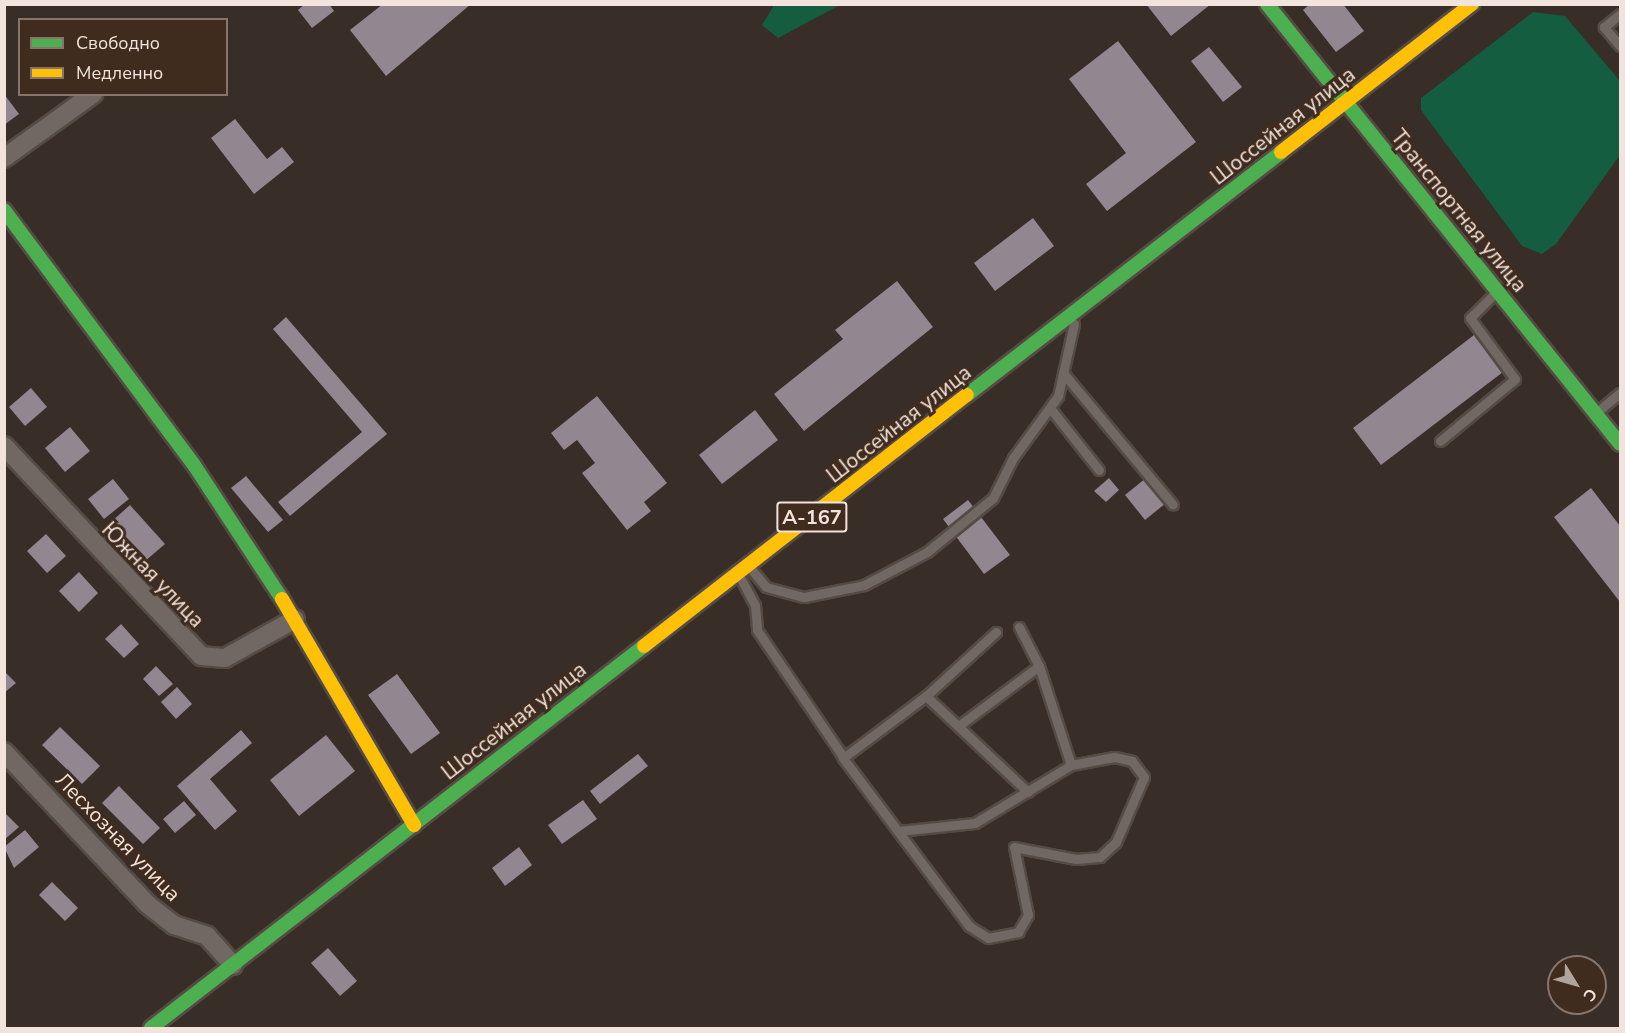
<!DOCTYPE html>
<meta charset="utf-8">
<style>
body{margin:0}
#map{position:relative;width:1625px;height:1033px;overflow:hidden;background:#382d27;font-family:"Nunito Sans",sans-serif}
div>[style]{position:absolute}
.green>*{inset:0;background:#155d40}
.building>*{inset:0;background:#928690}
.roads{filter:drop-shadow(2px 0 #554b45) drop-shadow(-2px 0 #554b45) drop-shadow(0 2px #554b45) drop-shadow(0 -2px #554b45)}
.lane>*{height:9px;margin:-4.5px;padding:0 4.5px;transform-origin:4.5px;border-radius:4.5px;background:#716863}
.street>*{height:18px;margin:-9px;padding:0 9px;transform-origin:9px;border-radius:9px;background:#716863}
.fast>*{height:14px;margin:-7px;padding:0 7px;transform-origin:7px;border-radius:7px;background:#4caf50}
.slow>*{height:14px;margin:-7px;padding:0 7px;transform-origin:7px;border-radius:7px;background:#ffc107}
span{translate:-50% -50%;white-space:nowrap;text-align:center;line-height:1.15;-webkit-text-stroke:6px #402b1f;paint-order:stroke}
.shield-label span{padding:2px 4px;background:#402b1f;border:2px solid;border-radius:4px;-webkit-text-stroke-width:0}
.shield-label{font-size:20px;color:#f2e4dc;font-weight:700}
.street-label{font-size:21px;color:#f2e4dc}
.frame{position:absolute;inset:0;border:6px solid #f2e4dc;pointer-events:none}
.legend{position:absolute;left:18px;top:18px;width:210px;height:78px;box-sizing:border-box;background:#402b1f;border:2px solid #87756b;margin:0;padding:8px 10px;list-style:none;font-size:18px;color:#f2e4dc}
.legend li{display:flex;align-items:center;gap:12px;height:30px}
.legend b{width:30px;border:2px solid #87756b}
.north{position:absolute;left:1547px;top:955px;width:60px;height:60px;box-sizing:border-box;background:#402b1f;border:2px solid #87756b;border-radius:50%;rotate:127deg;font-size:16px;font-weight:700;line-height:24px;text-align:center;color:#f2e4dc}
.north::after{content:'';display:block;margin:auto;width:21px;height:27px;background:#b1a49d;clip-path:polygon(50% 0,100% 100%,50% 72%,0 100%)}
</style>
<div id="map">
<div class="green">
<div style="clip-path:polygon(774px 5px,774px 4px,840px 5px,778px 38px,762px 25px)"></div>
<div style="clip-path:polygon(1533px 12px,1565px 16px,1620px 81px,1620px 155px,1556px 244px,1542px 254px,1522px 246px,1421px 110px,1421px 98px)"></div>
</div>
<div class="building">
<div style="clip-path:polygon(305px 4px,329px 4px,334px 11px,312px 28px,298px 10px)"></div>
<div style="clip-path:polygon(383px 4px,471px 4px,386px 76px,350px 30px)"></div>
<div style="clip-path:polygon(1146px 4px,1211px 4px,1171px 36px)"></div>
<div style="clip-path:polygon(1310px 4px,1343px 4px,1364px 31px,1336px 52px,1303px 10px)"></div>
<div style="clip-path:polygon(1118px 41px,1196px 142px,1107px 211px,1086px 184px,1126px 153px,1069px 79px)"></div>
<div style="clip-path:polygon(1209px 47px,1242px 87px,1223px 102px,1191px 61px)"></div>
<div style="clip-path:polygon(4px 94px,19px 114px,4px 125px)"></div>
<div style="clip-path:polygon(235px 119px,267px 159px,282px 147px,294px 162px,254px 194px,211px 138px)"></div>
<div style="clip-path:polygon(1033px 218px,1054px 246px,995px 291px,974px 263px)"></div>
<div style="clip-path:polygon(897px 281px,933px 327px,804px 431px,774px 394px,843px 339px,835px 330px)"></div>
<div style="clip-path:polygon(286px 317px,387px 434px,290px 516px,278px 502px,362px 432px,273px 329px)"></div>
<div style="clip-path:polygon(1474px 335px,1503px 372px,1381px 465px,1353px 428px)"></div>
<div style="clip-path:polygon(31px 388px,47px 407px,25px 426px,9px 407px)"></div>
<div style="clip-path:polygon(597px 396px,667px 483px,644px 502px,651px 511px,627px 530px,582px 473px,595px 463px,577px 440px,564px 450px,551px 433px)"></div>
<div style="clip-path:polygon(755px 410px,778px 440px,722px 484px,699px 455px)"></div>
<div style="clip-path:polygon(70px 427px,90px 451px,65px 472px,45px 448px)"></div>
<div style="clip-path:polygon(246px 476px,283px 520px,268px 532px,231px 488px)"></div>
<div style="clip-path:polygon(1109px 478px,1119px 490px,1106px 502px,1094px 491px)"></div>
<div style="clip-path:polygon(1146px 478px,1166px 503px,1145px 520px,1125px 495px)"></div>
<div style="clip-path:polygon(113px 479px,129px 499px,104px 519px,88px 499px)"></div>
<div style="clip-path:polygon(1591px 488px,1620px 526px,1620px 602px,1554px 517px)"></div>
<div style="clip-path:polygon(968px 500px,1010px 555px,984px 574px,943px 519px)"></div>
<div style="clip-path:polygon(130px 505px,165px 544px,144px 562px,110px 523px)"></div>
<div style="clip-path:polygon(46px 534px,66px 556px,47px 573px,27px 551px)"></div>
<div style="clip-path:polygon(79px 572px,98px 593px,79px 612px,59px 591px)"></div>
<div style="clip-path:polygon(121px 624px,139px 644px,124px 658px,105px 639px)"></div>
<div style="clip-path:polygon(156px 666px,173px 684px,159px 696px,143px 679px)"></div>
<div style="clip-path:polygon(4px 671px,16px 683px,4px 693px)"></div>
<div style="clip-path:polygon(397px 674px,440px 733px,411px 754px,368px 695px)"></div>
<div style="clip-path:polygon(177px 687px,192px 704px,176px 719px,161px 702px)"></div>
<div style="clip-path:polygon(60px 727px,100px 766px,82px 784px,42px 745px)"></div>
<div style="clip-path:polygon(241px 730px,252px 743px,210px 779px,237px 811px,215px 830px,177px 786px)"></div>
<div style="clip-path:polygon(326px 735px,355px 771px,299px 816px,270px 780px)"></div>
<div style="clip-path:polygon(638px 754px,648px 766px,600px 804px,590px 791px)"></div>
<div style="clip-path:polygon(119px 786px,160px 828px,143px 844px,102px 803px)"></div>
<div style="clip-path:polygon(583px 800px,597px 819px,562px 844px,548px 825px)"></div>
<div style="clip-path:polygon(184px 801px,196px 815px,175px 833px,163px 819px)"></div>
<div style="clip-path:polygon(4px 812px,19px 827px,4px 840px)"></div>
<div style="clip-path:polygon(25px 830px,39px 847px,14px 868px,4px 847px)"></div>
<div style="clip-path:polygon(519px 847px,532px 865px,505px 886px,492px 868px)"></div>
<div style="clip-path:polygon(52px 882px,78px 908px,65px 921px,39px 895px)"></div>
<div style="clip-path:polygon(328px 948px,357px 981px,340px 996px,311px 963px)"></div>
</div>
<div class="roads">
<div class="lane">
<div style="left:1620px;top:14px;width:21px;rotate:141deg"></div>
<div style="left:1604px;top:27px;width:25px;rotate:50deg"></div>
<div style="left:1064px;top:374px;width:170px;rotate:50.2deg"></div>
<div style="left:1050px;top:408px;width:79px;rotate:51.7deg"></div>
<div style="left:1597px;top:412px;width:30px;rotate:-40deg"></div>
<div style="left:1440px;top:441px;width:97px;rotate:-39.6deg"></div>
<div style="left:1515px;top:379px;width:76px;rotate:-126.4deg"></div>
<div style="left:1470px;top:318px;width:35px;rotate:-45deg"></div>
<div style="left:751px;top:569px;width:23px;rotate:50deg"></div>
<div style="left:766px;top:587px;width:39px;rotate:15deg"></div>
<div style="left:804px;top:597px;width:61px;rotate:-11.3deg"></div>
<div style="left:864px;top:585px;width:71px;rotate:-27.6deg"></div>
<div style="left:927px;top:552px;width:85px;rotate:-39.3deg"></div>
<div style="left:993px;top:498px;width:45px;rotate:-63.4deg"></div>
<div style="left:1013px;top:458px;width:77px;rotate:-54deg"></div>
<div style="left:1058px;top:396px;width:74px;rotate:-77.5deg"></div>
<div style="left:741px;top:579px;width:30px;rotate:62deg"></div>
<div style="left:755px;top:605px;width:25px;rotate:85deg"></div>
<div style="left:757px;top:630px;width:148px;rotate:55.8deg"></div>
<div style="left:840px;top:752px;width:7px;rotate:63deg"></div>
<div style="left:843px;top:758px;width:210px;rotate:53.1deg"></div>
<div style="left:969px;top:926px;width:22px;rotate:32deg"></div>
<div style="left:988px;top:938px;width:31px;rotate:-11deg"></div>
<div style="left:1018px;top:932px;width:20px;rotate:-60deg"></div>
<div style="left:1028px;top:915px;width:69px;rotate:-101.6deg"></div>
<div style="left:1014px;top:847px;width:63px;rotate:11deg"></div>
<div style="left:1076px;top:859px;width:24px;rotate:-5deg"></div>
<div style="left:1100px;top:857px;width:22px;rotate:-43deg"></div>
<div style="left:1116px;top:842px;width:71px;rotate:-66.7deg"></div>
<div style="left:1144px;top:777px;width:20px;rotate:-127deg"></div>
<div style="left:1132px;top:761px;width:18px;rotate:-167deg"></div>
<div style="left:1114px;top:757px;width:44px;rotate:169.5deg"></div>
<div style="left:1071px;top:765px;width:112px;rotate:148.9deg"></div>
<div style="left:975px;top:823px;width:77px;rotate:174.1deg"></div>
<div style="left:1019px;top:627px;width:44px;rotate:62.9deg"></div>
<div style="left:1039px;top:666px;width:104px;rotate:72.1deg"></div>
<div style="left:926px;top:696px;width:140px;rotate:43.3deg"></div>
<div style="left:961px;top:724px;width:97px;rotate:-36.6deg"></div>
<div style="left:843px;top:758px;width:104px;rotate:-36.8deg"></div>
<div style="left:926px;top:696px;width:95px;rotate:-42.4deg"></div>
</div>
<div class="street">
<div style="left:4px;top:158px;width:110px;rotate:-35.7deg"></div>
<div style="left:4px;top:446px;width:288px;rotate:46.8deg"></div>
<div style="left:201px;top:656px;width:24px;rotate:5deg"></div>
<div style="left:225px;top:658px;width:80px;rotate:-29.1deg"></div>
<div style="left:4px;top:752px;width:209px;rotate:46.7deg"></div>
<div style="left:147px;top:904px;width:34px;rotate:38deg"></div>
<div style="left:174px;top:925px;width:35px;rotate:18deg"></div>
<div style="left:207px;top:936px;width:39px;rotate:48deg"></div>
</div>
<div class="fast">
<div style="left:1267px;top:4px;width:564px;rotate:51.26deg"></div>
<div style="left:4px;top:210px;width:318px;rotate:53.3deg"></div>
<div style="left:194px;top:465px;width:160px;rotate:56.7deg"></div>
<div style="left:967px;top:395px;width:397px;rotate:-37.7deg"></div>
<div style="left:151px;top:1028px;width:624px;rotate:-37.77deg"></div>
</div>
<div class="slow">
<div style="left:1281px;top:152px;width:242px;rotate:-37.8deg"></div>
<div style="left:282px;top:599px;width:262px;rotate:59.7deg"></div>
<div style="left:644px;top:646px;width:409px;rotate:-37.9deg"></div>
</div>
</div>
<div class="shield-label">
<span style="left:812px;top:517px">А-167</span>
</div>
<div class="street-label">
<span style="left:1283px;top:126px;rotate:-38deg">Шоссейная улица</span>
<span style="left:1459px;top:211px;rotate:51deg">Транспортная улица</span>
<span style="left:899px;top:424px;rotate:-38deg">Шоссейная улица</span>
<span style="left:153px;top:575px;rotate:46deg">Южная улица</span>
<span style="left:514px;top:721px;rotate:-38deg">Шоссейная улица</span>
<span style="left:118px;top:837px;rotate:46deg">Лесхозная улица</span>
</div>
<div class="frame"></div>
<ul class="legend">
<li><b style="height:8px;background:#4caf50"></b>Свободно</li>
<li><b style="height:8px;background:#ffc107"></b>Медленно</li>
</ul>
<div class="north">С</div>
</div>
